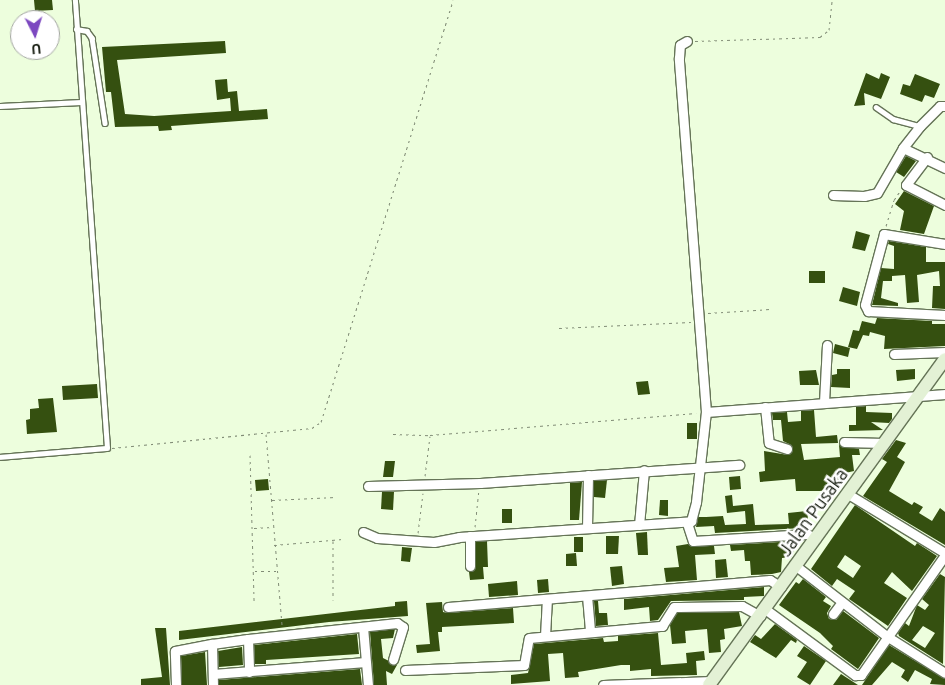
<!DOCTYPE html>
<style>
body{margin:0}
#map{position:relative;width:945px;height:685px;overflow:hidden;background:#edfedd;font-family:Ubuntu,sans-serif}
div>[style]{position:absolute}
.building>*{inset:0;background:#355010}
.path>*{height:1px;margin-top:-0.5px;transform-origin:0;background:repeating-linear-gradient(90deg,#818c76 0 2.5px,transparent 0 6.5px)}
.roads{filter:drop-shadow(1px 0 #657457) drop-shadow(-1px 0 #657457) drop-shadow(0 1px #657457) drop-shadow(0 -1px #657457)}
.lane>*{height:4.5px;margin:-2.25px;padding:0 2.25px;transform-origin:2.25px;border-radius:2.25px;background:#fff}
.street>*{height:9px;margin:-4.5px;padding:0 4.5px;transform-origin:4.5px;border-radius:4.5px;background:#fff}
.secondary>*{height:12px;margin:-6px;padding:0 6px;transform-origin:6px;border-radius:6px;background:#e3f1d5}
span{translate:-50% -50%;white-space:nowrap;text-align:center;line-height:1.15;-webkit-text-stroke:5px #fff;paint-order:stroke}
.street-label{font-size:18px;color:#171d11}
.north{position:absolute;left:10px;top:10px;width:50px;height:50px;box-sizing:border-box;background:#fff;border:1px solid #a2a5a0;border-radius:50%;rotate:175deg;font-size:14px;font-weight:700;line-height:20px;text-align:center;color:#171d11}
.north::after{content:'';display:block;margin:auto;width:18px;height:22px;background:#7c48c0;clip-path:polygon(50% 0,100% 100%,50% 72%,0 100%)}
</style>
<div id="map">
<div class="building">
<div style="clip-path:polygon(34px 0,52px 0,53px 10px,35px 11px)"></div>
<div style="clip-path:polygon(225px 41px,226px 53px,117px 60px,125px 114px,154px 116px,231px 111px,230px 98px,217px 100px,215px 80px,227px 79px,228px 92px,237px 91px,239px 111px,267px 109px,268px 119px,171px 126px,172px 130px,159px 131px,158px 126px,115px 127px,111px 92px,106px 92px,102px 47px)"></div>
<div style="clip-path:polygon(866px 73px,879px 79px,881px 73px,890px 77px,881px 99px,864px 93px,865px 105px,854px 106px)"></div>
<div style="clip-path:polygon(915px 74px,940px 84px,934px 98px,925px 95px,922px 102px,900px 94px,903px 84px,910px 86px)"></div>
<div style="clip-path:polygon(906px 156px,916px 161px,904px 177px,896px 172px)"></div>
<div style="clip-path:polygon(904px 191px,934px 206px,924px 234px,900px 230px,904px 211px,895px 204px)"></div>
<div style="clip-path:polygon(856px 231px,870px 235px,865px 251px,852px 248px)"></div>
<div style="clip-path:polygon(889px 241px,926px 247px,926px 262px,945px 262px,945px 309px,932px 308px,933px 286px,940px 286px,939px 271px,917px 275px,919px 302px,907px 303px,905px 275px,892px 276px,892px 281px,883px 281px,881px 298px,898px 303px,898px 306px,872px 305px,881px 268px,894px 269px,894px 246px,888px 244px)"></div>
<div style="clip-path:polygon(809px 271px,825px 271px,825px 283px,809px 283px)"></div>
<div style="clip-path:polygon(843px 287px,860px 292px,857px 306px,839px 301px)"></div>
<div style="clip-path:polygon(877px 318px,932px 321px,932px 324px,945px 324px,945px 346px,884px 349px,885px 336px,870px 332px,869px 336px,863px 335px,857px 349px,848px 347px,853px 330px,859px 331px,862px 321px,875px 324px)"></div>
<div style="clip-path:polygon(835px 344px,850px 348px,848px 357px,833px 353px)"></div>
<div style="clip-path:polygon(837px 369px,850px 369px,850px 388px,831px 387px,832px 375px,837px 374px)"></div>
<div style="clip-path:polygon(915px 369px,915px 379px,897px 381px,896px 370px)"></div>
<div style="clip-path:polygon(816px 370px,819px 385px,800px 385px,799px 371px)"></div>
<div style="clip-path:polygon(648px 381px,650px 394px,638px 395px,636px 382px)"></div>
<div style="clip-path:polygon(97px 384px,98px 398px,63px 400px,62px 386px)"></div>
<div style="clip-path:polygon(53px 398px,57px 432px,27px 434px,26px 420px,30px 419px,30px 409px,39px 408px,38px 399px)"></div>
<div style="clip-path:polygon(866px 406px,866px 412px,892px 413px,892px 419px,889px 423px,871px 422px,883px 430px,849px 431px,849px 425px,856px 425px,856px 407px)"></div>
<div style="clip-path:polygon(814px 410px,816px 437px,837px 435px,838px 443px,801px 444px,804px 460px,840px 457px,839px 445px,859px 449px,860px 455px,852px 455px,854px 471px,841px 474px,839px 491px,796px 491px,795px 479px,760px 482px,759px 472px,765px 471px,764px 451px,788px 455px,793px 450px,791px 445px,783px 441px,781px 420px,773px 420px,772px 413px,787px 412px,788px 422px,801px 421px,801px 411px)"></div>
<div style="clip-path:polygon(687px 423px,697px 423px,697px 439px,687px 439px)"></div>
<div style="clip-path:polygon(896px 440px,906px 443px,897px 457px,905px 462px,889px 491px,912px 505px,914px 502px,923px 507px,919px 513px,932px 521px,940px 508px,945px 512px,945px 545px,863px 496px,887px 462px,882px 459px)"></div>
<div style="clip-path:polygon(385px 461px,395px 461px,393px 477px,383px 477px)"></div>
<div style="clip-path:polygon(740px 476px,741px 489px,730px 490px,729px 477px)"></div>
<div style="clip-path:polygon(268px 479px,269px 490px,256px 491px,255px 480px)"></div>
<div style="clip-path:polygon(607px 480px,605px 498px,594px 497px,594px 481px)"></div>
<div style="clip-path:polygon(582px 482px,579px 520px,570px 520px,570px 483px)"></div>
<div style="clip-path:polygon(382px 492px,394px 492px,393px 510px,381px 509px)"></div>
<div style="clip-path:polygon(732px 495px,733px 506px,753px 504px,755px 525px,789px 524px,788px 513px,807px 511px,808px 519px,802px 520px,802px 528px,715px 533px,714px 526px,696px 527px,698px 517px,706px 517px,723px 516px,725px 525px,746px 524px,745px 511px,727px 513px,725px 496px)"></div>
<div style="clip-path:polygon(660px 500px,668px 500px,668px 516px,659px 515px)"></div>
<div style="clip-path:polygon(evenodd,855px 505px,915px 546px,917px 543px,937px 556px,912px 591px,892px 572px,884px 583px,907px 598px,888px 626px,849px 599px,855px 591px,837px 579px,832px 586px,811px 569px,855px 505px,845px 555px,861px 566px,853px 578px,837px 567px,845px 555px)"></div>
<div style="clip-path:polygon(502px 509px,512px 509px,512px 523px,502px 523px)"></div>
<div style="clip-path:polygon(647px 532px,648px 555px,638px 555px,636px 533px)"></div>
<div style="clip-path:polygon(606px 536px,619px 536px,618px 554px,606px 554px)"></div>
<div style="clip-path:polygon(574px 537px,583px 537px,583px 552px,574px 552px)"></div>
<div style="clip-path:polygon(487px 541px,488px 567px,483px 567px,484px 579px,470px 580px,469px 572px,476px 566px,476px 542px)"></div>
<div style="clip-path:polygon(798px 541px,791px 557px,782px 558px,781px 572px,772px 574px,751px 575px,750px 561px,745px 561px,744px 550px,731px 551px,730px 545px)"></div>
<div style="clip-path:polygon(688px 544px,714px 546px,715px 554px,695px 555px,697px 580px,666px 582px,664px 568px,679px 567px,676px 546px)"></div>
<div style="clip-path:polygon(402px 547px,412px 548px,410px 562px,401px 561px)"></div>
<div style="clip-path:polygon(576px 553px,577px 566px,566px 566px,566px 554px)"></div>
<div style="clip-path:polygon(726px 559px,728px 577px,716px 578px,715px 560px)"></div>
<div style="clip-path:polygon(622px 566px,624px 584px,612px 586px,610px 567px)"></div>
<div style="clip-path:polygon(evenodd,940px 574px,945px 577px,943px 664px,899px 636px,898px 633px,905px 623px,909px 626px,917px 605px,925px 610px,929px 605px,922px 599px,940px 574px,923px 626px,935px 633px,925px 648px,912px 640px,923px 626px)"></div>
<div style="clip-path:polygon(548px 579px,549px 592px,538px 593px,537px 580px)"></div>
<div style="clip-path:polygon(803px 579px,826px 597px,823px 601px,831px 606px,827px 613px,829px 619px,836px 620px,843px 611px,879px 638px,858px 669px,831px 649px,833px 646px,820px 633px,779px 605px,796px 582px,799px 584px)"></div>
<div style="clip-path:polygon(517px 581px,518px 595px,489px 597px,488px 584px)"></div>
<div style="clip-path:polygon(764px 587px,764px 596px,744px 597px,744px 600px,671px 601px,658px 620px,650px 621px,649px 607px,624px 610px,624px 599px)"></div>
<div style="clip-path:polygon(407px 601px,408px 616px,329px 622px,179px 640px,179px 631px,395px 606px,395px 602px)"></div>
<div style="clip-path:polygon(594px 601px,598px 601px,599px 613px,607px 613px,608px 625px,596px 626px)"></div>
<div style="clip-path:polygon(442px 602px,443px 612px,448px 613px,513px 608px,514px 623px,442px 627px,442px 632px,438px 632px,440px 651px,417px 653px,416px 645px,430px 644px,426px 603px)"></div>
<div style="clip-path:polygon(739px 612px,742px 626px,724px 629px,725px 639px,720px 640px,721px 652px,709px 653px,707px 629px,685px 631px,686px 643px,672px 644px,670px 625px,677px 613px)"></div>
<div style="clip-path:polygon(775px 624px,797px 640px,796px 643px,791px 640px,776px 658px,750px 642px,755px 635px,761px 639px)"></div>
<div style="clip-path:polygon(155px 628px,166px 628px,170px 685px,141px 685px,141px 679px,162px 677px)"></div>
<div style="clip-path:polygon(395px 629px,393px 638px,381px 639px,383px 658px,397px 665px,392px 674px,386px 671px,387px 685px,374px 685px,370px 632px)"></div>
<div style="clip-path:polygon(658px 633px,661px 665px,687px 663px,686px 653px,704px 651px,705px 660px,696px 661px,697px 675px,651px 676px,651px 669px,630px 671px,630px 665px,621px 665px,578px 672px,579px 677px,565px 678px,563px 653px,548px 654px,550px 681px,511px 684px,511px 675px,528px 673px,534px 644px,603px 638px,604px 642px,618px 641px,618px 636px)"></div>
<div style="clip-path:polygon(357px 634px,359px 654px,266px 660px,266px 664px,255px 664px,254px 645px)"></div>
<div style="clip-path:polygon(889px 645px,945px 679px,945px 685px,930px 684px,932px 679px,915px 670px,908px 682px,901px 677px,905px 670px,892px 662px,872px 685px,862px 685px)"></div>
<div style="clip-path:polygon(804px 646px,826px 661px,810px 685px,797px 677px,807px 662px,797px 656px)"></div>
<div style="clip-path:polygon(242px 647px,243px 665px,219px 667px,218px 651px)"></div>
<div style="clip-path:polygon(205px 652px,207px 685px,182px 685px,181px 656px)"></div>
<div style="clip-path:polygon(360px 669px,362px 685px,219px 685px,219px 680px)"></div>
<div style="clip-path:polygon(841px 674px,858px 685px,833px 685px)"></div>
</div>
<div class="path">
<div style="left:695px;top:41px;width:125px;rotate:-1.8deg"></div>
<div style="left:820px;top:37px;width:11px;rotate:-38deg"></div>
<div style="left:829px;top:30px;width:30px;rotate:-84deg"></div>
<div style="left:886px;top:226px;width:27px;rotate:-73deg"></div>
<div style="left:894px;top:200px;width:11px;rotate:-56deg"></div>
<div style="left:708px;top:313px;width:62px;rotate:-3.7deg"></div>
<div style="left:559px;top:328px;width:132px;rotate:-2.6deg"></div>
<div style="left:266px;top:434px;width:193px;rotate:85.2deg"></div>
<div style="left:393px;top:434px;width:37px;rotate:2deg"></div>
<div style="left:430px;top:435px;width:267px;rotate:-4.7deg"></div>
<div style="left:112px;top:448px;width:201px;rotate:-5.7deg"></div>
<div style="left:312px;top:428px;width:11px;rotate:-34deg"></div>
<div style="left:321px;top:422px;width:442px;rotate:-72.6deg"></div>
<div style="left:250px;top:455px;width:147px;rotate:88.4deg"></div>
<div style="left:425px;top:476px;width:40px;rotate:-82.9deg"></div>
<div style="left:272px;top:500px;width:64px;rotate:-2.7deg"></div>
<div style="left:475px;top:527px;width:36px;rotate:-84deg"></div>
<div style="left:254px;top:528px;width:18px;rotate:-3deg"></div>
<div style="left:418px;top:533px;width:40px;rotate:-82.9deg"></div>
<div style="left:333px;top:541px;width:59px;rotate:90deg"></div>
<div style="left:274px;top:545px;width:69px;rotate:-5deg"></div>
<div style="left:255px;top:571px;width:21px"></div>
</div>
<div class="roads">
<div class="lane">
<div style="left:76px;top:29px;width:11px;rotate:10deg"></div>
<div style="left:87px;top:31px;width:9px;rotate:54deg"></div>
<div style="left:92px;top:38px;width:86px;rotate:81.3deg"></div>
<div style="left:0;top:106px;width:81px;rotate:-2.8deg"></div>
<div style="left:876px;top:107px;width:21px;rotate:35deg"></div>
<div style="left:893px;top:119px;width:28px;rotate:15deg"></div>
<div style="left:0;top:457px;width:107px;rotate:-4.8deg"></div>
<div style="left:107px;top:448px;width:449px;rotate:-94.1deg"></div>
</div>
<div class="street">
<div style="left:945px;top:106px;width:5px;rotate:180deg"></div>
<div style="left:940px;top:106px;width:28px;rotate:135deg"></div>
<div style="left:920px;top:126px;width:28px;rotate:128deg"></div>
<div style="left:903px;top:148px;width:47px;rotate:25.5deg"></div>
<div style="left:927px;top:157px;width:35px;rotate:127deg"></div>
<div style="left:906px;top:185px;width:44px;rotate:27.1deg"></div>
<div style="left:833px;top:195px;width:31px;rotate:2deg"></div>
<div style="left:864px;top:196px;width:13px;rotate:-13deg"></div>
<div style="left:877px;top:193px;width:52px;rotate:-60deg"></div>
<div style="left:945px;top:244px;width:62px;rotate:-170.7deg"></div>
<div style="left:884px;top:234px;width:73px;rotate:105deg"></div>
<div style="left:865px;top:305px;width:7px;rotate:63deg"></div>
<div style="left:868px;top:311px;width:77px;rotate:3deg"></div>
<div style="left:894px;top:354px;width:51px;rotate:-2.2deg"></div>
<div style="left:824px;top:402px;width:57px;rotate:-87deg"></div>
<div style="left:765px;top:407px;width:36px;rotate:84deg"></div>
<div style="left:769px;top:443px;width:19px;rotate:18deg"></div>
<div style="left:706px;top:412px;width:240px;rotate:-4.3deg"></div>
<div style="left:844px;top:442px;width:40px;rotate:1.4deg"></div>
<div style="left:368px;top:486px;width:112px;rotate:-1.5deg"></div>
<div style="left:480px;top:483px;width:260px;rotate:-4deg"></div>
<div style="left:848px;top:494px;width:114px;rotate:31.3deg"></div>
<div style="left:687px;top:523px;width:19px;rotate:72deg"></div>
<div style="left:693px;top:541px;width:114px;rotate:-3.5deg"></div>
<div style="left:807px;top:534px;width:10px;rotate:24deg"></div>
<div style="left:639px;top:525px;width:55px;rotate:-84.8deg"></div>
<div style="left:587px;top:528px;width:53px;rotate:-88.9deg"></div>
<div style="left:363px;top:532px;width:15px;rotate:23deg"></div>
<div style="left:377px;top:538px;width:57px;rotate:4deg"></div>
<div style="left:434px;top:542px;width:25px;rotate:-11deg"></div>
<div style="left:459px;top:537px;width:233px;rotate:-3.9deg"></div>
<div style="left:691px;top:521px;width:20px;rotate:-75deg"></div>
<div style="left:696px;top:502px;width:91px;rotate:-83.7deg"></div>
<div style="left:706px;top:412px;width:355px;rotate:-94.4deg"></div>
<div style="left:679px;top:58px;width:13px;rotate:-86deg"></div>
<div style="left:680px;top:45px;width:8px;rotate:-30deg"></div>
<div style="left:470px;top:536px;width:30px;rotate:90deg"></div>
<div style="left:796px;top:566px;width:116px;rotate:37.7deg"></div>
<div style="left:888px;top:637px;width:67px;rotate:32.3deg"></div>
<div style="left:587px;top:596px;width:34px;rotate:85deg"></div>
<div style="left:448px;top:607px;width:323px;rotate:-4.8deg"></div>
<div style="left:770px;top:580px;width:13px;rotate:32deg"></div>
<div style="left:765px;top:609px;width:112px;rotate:36.3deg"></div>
<div style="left:855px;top:675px;width:6px"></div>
<div style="left:861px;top:675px;width:146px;rotate:-55deg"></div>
<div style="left:833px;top:614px;width:15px;rotate:-53deg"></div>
<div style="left:363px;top:627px;width:58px;rotate:85.1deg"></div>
<div style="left:545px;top:636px;width:37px;rotate:-87deg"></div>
<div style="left:248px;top:639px;width:33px;rotate:88deg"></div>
<div style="left:405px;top:670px;width:119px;rotate:-2.4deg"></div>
<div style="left:524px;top:665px;width:27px;rotate:-80deg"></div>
<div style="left:529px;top:638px;width:134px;rotate:-5.2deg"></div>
<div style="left:662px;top:626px;width:22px;rotate:-58deg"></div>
<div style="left:674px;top:607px;width:68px;rotate:-0.8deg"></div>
<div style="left:742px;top:606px;width:21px;rotate:29deg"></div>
<div style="left:213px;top:674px;width:153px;rotate:-4.5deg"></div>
<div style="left:176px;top:685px;width:34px;rotate:-92deg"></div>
<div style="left:175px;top:651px;width:38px;rotate:-11deg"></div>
<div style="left:213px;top:685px;width:41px;rotate:-91.4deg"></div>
<div style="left:212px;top:644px;width:36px;rotate:-8deg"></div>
<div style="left:248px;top:639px;width:150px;rotate:-6.1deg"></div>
<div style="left:397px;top:623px;width:7px;rotate:34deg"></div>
<div style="left:403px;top:627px;width:34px;rotate:107deg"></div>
<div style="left:603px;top:685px;width:108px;rotate:-2.1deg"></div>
</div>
<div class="secondary">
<div style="left:709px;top:685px;width:402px;rotate:-54.1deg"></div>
</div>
</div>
<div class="street-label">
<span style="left:813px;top:512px;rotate:-54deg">Jalan Pusaka</span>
</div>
<div class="north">U</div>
</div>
